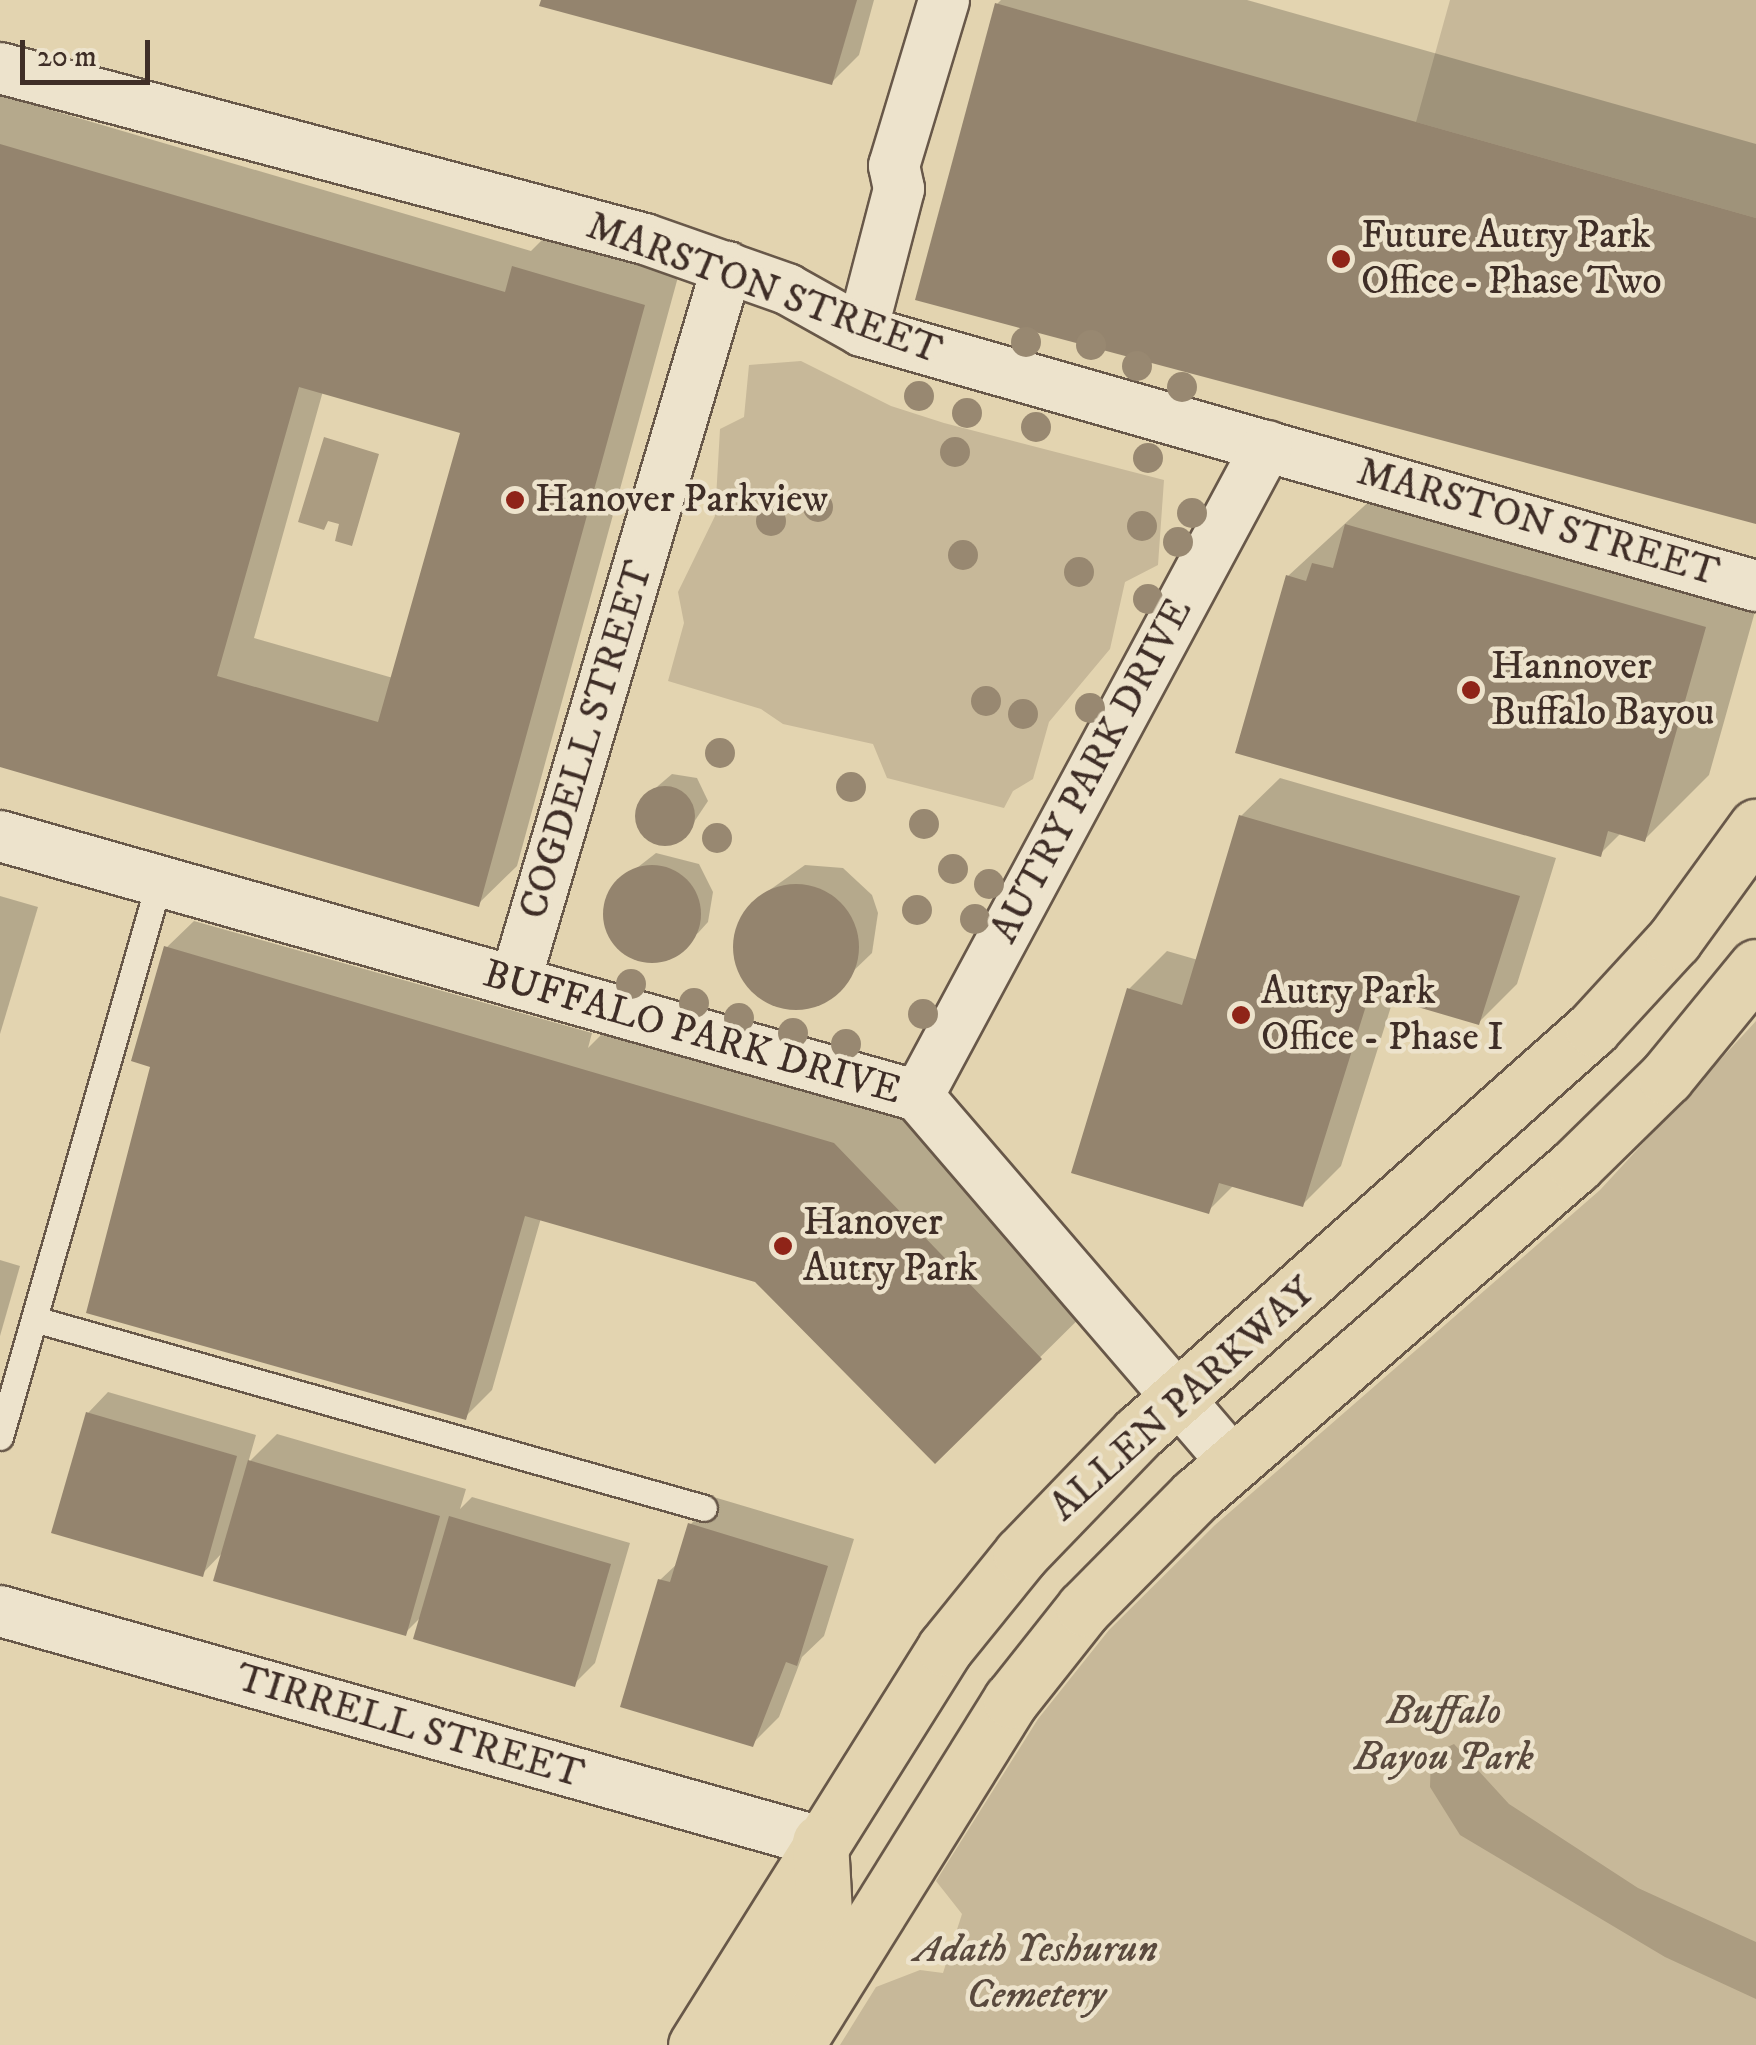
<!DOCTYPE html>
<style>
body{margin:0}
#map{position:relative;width:1756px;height:2045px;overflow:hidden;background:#e3d4b0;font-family:"IM FELL DW Pica",serif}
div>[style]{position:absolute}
.green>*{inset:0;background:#c7b899}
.water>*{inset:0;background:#ab9c81}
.shadow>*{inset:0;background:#0003}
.building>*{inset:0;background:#94846e}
.round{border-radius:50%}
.roads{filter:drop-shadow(2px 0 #685849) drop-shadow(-2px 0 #685849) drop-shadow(0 2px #685849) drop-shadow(0 -2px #685849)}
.service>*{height:25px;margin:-12.5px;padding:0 12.5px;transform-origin:12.5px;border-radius:12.5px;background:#ede3cc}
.minor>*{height:50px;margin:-25px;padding:0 25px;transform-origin:25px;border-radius:25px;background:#ede3cc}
.primary>*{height:55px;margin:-27.5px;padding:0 27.5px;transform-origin:27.5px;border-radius:27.5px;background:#e3d4b0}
.trees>*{width:30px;height:30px;margin:-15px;border-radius:50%;background:#988871}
.dots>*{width:28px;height:28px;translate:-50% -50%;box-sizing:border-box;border:5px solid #ede3cc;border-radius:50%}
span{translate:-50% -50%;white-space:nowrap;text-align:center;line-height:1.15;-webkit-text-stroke:9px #ede3cc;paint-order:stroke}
.poi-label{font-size:40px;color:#3f2e27}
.left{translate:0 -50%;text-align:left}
.street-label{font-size:40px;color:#3f2e27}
.park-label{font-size:40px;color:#5a4a3e;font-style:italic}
.scale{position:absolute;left:20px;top:40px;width:130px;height:45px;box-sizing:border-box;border:5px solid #3f2e27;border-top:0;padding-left:12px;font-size:30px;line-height:35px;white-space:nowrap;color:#3f2e27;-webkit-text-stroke:8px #ede3cc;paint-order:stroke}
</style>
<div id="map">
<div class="green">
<div style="clip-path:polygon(1450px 0,1756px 0,1756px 218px,1416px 122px)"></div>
<div style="clip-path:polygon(801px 361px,891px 406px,944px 423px,1164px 480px,1158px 565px,1125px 582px,1110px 649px,1049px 722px,1033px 779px,1013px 791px,1004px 808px,887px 778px,873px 744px,783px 724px,761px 709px,668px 681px,684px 623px,678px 592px,715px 516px,720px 429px,744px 417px,749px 365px)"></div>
<div style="clip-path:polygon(1756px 1021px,1756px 2045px,840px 2045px,876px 1987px,920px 1970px,943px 1973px,962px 1914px,936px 1881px,1038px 1719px,1109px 1630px,1215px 1525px,1600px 1190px)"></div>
</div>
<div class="water">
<div style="clip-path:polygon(324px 437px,379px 454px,352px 546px,335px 541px,339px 524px,328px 521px,324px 530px,298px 522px)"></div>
<div style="clip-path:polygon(1454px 1744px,1509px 1804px,1638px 1888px,1756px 1942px,1756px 1999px,1665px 1957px,1460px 1835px,1430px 1787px,1431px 1755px)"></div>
</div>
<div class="shadow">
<div style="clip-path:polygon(544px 0,874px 0,859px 55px,832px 82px)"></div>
<div style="clip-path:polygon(1001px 0,1247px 0,1756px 144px,1756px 522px,997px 4px)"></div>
<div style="clip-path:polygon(evenodd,0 95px,531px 251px,553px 229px,681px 266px,517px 866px,478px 904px,0 764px,0 95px,323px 391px,463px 431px,393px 678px,254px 638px,323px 391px)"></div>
<div style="clip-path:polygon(1412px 462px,1756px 560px,1756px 608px,1709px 775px,1645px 839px,1622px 832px,1600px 854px,1288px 576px)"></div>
<div style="clip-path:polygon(672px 774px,697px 778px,708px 801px,686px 834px,660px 843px,644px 833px,638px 815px,644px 798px)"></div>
<div style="clip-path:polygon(1280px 778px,1556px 858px,1517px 984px,1479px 1022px,1394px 997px,1341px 1166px,1303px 1204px,1234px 1185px,1208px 1211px,1129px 989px,1167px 951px,1198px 960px,1241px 816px)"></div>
<div style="clip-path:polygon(656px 853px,699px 864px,713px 892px,708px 922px,698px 933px,655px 960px,615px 943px,605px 914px,615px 885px)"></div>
<div style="clip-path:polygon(805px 865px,843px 868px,872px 895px,878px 913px,872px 953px,820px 1003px,780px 1006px,746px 983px,734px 944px,739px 924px,764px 894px)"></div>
<div style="clip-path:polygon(0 896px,38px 907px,0 1034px)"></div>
<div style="clip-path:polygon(194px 921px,592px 1033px,588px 1048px,629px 1007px,897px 1081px,1103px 1295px,935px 1461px,757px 1280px,541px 1218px,492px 1390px,465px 1417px,153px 1065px,166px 948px)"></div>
<div style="clip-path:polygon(0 1260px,20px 1266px,0 1336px)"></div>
<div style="clip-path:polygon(108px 1392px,256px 1435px,248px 1463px,277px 1434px,466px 1489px,460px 1509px,472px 1497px,630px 1543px,595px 1663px,574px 1684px,423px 1615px,405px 1633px,224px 1551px,202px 1574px,88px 1413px)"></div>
<div style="clip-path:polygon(717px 1498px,854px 1539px,824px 1636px,802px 1657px,779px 1717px,752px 1744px,660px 1580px,679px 1562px,690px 1525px)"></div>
</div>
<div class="building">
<div style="clip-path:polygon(541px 0,857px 0,832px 85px,539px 6px)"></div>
<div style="clip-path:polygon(995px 3px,1756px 218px,1756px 524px,915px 300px)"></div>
<div style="clip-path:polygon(evenodd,0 144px,505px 292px,512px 266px,645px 305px,479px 907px,0 767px,0 144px,299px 387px,460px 433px,378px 722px,217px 676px,299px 387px)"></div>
<div style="clip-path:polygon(1345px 524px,1706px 627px,1645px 842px,1608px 831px,1601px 857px,1235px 753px,1286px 575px,1306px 581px,1312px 563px,1333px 568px)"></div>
<div class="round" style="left:635px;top:786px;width:60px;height:60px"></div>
<div style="clip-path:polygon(1239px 815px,1520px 896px,1479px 1025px,1370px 993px,1303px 1207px,1219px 1183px,1209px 1214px,1071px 1173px,1127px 988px,1182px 1005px)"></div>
<div class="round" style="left:603px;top:865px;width:98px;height:98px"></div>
<div class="round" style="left:733px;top:884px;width:126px;height:126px"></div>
<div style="clip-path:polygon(164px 946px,834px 1143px,1042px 1359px,935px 1464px,755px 1282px,525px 1216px,466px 1420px,86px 1313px,150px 1067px,131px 1061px)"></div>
<div style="clip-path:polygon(86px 1412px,237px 1456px,203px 1577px,51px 1533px)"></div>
<div style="clip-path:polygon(248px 1460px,440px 1516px,406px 1636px,213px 1581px)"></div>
<div style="clip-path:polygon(449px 1516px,611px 1564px,575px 1687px,413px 1639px)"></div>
<div style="clip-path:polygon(688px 1523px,828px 1566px,797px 1666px,786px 1662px,753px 1747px,620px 1707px,658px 1579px,670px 1582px)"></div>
</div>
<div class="roads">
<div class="service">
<div style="left:34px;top:1319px;width:696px;rotate:15.75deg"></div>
<div style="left:0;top:1437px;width:577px;rotate:-74.01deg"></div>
</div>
<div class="minor">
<div style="left:0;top:68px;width:667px;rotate:14.85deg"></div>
<div style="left:645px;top:239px;width:151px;rotate:19.4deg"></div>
<div style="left:787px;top:289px;width:86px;rotate:29.2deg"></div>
<div style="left:862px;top:331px;width:930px;rotate:15.92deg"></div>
<div style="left:862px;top:331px;width:147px;rotate:-75.4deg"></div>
<div style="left:899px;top:189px;width:24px;rotate:-102deg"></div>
<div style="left:894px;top:166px;width:173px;rotate:-73.2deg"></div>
<div style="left:0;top:836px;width:954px;rotate:15.81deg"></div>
<div style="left:918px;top:1096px;width:485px;rotate:49.3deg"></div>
<div style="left:515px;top:982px;width:746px;rotate:-73.48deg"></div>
<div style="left:918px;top:1096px;width:738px;rotate:-61.77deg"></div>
<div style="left:0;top:1611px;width:852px;rotate:15.73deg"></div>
</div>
<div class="primary">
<div style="left:696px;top:2045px;width:469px;rotate:-57.9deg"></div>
<div style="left:945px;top:1648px;width:121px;rotate:-51deg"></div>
<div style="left:1021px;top:1554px;width:168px;rotate:-46deg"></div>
<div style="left:1138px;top:1433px;width:609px;rotate:-41.67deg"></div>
<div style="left:1593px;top:1028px;width:120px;rotate:-47.4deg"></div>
<div style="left:1674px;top:940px;width:140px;rotate:-54deg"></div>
<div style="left:744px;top:2045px;width:154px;rotate:-58.8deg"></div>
<div style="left:824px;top:1913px;width:71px;rotate:-93.2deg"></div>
<div style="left:796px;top:2045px;width:407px;rotate:-58.1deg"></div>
<div style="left:1011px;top:1700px;width:117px;rotate:-51.6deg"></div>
<div style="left:1084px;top:1608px;width:158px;rotate:-45.3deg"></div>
<div style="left:1195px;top:1496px;width:505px;rotate:-40.98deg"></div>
<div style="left:1576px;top:1165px;width:126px;rotate:-44.4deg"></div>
<div style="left:1666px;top:1077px;width:142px;rotate:-50.7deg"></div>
</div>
</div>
<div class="trees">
<div style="left:1026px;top:342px"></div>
<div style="left:1091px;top:345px"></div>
<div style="left:1137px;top:366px"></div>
<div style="left:1182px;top:387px"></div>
<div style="left:919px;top:396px"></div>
<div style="left:967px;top:413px"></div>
<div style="left:1036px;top:427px"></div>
<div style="left:955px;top:452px"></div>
<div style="left:1148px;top:458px"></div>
<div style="left:818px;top:507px"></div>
<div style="left:1192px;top:513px"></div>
<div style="left:771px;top:521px"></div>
<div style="left:1142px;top:526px"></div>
<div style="left:1178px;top:542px"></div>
<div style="left:963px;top:555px"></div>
<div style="left:1079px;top:572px"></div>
<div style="left:1148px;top:599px"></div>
<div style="left:986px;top:701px"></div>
<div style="left:1090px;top:708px"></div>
<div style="left:1023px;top:714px"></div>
<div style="left:720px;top:753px"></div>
<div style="left:851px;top:787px"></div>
<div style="left:924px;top:824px"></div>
<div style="left:717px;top:838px"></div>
<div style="left:953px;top:869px"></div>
<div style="left:989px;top:884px"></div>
<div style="left:917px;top:910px"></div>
<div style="left:975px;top:919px"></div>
<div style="left:631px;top:984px"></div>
<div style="left:694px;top:1003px"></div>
<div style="left:923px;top:1014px"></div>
<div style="left:739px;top:1018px"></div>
<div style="left:793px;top:1033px"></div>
<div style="left:846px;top:1044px"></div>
</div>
<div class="dots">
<div style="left:1341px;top:259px;background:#8f2418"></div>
<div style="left:515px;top:500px;background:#8f2418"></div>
<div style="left:1471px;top:690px;background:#8f2418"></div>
<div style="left:1241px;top:1015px;background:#8f2418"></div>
<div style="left:783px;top:1246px;background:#8f2418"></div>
</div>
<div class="poi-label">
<span class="left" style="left:1361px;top:259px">Future Autry Park<br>Office - Phase Two</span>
<span class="left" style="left:535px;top:500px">Hanover Parkview</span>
<span class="left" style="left:1491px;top:690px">Hannover<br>Buffalo Bayou</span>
<span class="left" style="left:1261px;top:1015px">Autry Park<br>Office - Phase I</span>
<span class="left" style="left:803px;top:1246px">Hanover<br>Autry Park</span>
</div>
<div class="street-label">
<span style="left:764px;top:289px;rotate:20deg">MARSTON STREET</span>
<span style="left:1538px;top:523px;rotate:16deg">MARSTON STREET</span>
<span style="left:587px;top:740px;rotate:-73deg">COGDELL STREET</span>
<span style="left:1092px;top:771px;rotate:-62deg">AUTRY PARK DRIVE</span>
<span style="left:692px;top:1033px;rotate:16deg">BUFFALO PARK DRIVE</span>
<span style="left:1183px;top:1400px;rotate:-42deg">ALLEN PARKWAY</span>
<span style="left:410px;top:1727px;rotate:16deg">TIRRELL STREET</span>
</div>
<div class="park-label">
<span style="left:1444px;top:1735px">Buffalo<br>Bayou Park</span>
<span style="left:1036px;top:1973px">Adath Yeshurun<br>Cemetery</span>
</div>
<div class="scale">20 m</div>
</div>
